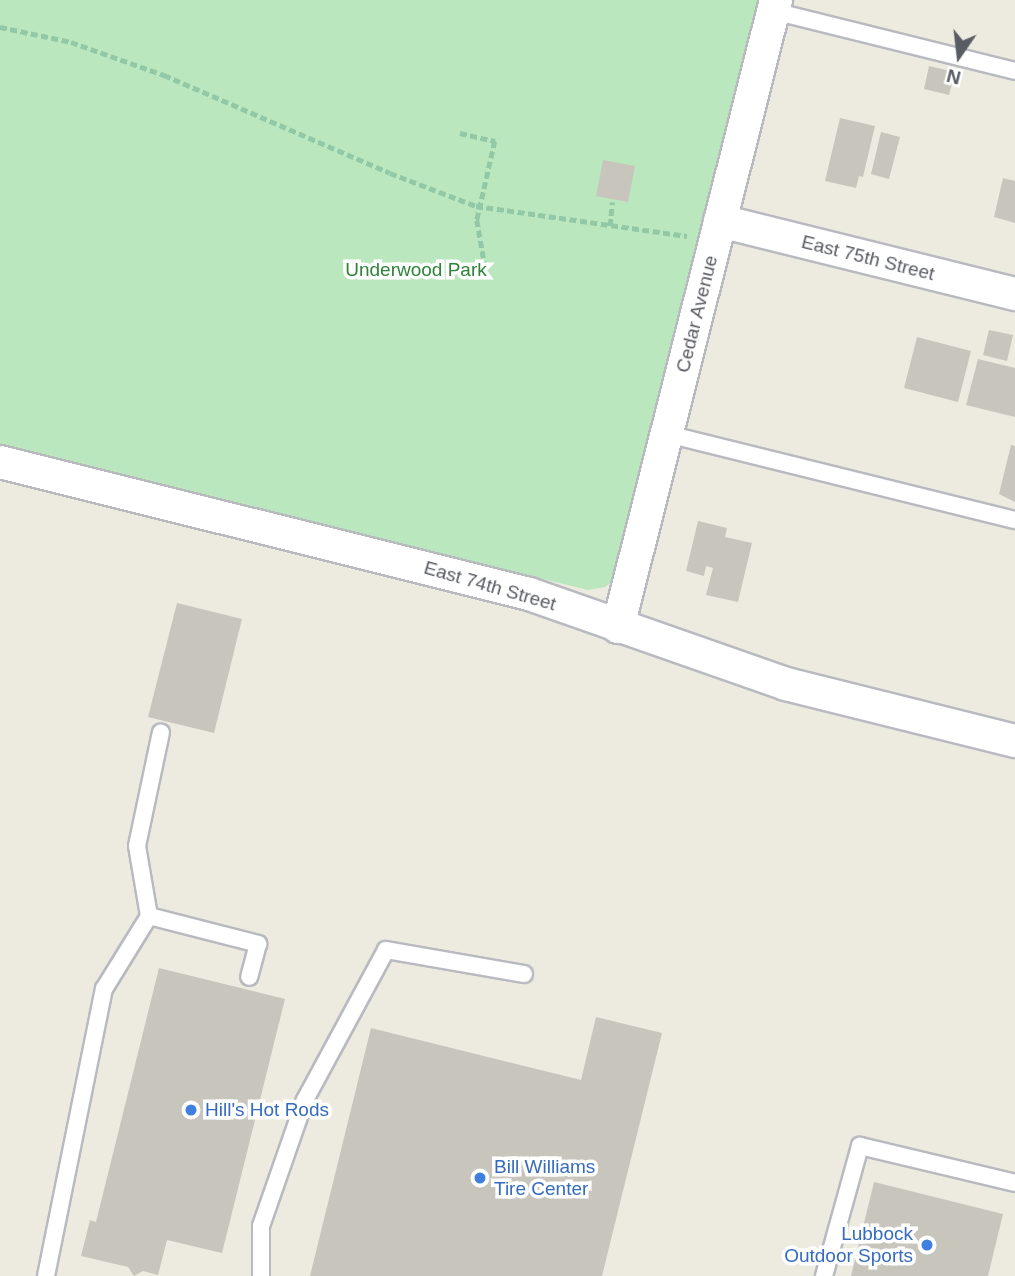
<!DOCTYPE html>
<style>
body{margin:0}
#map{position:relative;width:1015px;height:1276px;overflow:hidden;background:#edebe0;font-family:Arial,sans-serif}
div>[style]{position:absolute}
.green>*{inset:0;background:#bae7bd}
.building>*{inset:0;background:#c8c5bd}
.path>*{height:4.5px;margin-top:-2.25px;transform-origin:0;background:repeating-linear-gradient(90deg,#93c8a6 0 7px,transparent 0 10.5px)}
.roads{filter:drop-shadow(2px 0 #b8bac0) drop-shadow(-2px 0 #b8bac0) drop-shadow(0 2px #b8bac0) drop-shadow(0 -2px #b8bac0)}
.lane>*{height:16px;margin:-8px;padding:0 8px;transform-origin:8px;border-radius:8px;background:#fff}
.street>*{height:32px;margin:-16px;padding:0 16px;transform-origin:16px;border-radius:16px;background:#fff}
.dots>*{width:19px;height:19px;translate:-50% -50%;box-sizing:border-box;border:4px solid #fff;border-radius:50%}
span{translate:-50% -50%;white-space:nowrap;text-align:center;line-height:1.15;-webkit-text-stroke:7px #fff;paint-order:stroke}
.street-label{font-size:19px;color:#595c62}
.park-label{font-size:19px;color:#2e8339}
.shop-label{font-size:19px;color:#366cbe}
.left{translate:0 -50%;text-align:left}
.right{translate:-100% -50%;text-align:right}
.north{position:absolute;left:924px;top:21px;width:70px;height:70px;-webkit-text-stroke:5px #fff;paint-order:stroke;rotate:194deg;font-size:19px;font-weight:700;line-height:28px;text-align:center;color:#595c62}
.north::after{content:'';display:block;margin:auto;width:24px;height:32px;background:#595c62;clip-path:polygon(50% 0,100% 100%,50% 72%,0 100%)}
</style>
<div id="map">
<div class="green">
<div style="clip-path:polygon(0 0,764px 0,617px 578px,605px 587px,588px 590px,0 446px)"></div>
</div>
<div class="building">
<div style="clip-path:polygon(929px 66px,955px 72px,949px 95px,924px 89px)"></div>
<div style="clip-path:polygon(840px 118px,875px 126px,863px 177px,859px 176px,856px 188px,825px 181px)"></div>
<div style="clip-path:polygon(881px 132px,900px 137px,889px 179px,871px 174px)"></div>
<div style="clip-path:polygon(603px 160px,635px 166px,628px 202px,596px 196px)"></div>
<div style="clip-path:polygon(1003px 178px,1015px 181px,1015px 223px,994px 217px)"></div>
<div style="clip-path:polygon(989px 330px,1013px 335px,1007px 361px,983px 355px)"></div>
<div style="clip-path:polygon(917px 337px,971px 351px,958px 402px,904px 388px)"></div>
<div style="clip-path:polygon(978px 359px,1015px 368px,1015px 417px,966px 405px)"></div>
<div style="clip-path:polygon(1011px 445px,1015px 446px,1015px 502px,999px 494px)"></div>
<div style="clip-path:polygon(698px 521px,727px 528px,725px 537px,752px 543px,738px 602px,706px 595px,713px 568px,706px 566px,704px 576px,686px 571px)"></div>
<div style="clip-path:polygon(177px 603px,242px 619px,214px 733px,148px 717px)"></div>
<div style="clip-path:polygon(159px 968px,285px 999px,222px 1253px,167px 1240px,158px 1275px,143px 1271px,134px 1276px,128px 1267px,81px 1256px,90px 1220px,96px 1222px)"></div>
<div style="clip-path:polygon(596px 1017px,662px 1033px,602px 1276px,310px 1276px,371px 1028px,581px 1080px)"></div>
<div style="clip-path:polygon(874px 1182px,1003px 1214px,988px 1276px,851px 1276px)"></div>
</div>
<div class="path">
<div style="left:0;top:27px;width:73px;rotate:11.9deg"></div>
<div style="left:71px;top:42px;width:99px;rotate:19.5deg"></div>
<div style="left:164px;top:75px;width:246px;rotate:23.4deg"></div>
<div style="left:390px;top:173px;width:92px;rotate:21deg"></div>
<div style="left:476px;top:206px;width:213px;rotate:8.1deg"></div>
<div style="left:460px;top:133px;width:36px;rotate:13deg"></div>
<div style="left:495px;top:141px;width:81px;rotate:102.8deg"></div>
<div style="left:477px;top:220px;width:53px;rotate:80.2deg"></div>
<div style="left:610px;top:226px;width:24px;rotate:-85deg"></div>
</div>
<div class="roads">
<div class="lane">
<div style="left:773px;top:11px;width:249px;rotate:13.9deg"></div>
<div style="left:667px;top:434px;width:358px;rotate:13.9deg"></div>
<div style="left:149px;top:916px;width:113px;rotate:14.4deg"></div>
<div style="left:258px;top:944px;width:34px;rotate:105deg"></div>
<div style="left:46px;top:1276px;width:293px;rotate:-78.6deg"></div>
<div style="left:104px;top:989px;width:86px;rotate:-58.3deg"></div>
<div style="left:149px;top:916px;width:71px;rotate:-99.7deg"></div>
<div style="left:137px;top:846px;width:116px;rotate:-78.1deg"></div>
<div style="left:261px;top:1276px;width:50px;rotate:-90deg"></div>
<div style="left:261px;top:1226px;width:133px;rotate:-70.8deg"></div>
<div style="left:305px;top:1100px;width:170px;rotate:-61.6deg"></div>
<div style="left:386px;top:950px;width:140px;rotate:9.9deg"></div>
<div style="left:824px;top:1276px;width:135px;rotate:-74.5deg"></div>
<div style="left:860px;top:1146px;width:159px;rotate:13.4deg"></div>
</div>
<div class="street">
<div style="left:720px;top:221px;width:304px;rotate:13.9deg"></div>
<div style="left:0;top:462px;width:545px;rotate:14.01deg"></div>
<div style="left:529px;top:594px;width:272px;rotate:19.3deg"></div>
<div style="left:786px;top:684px;width:236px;rotate:14deg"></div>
<div style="left:618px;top:627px;width:647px;rotate:-75.86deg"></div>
</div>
</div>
<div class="dots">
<div style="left:191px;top:1110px;background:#3f7fe0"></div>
<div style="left:480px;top:1178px;background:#3f7fe0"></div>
<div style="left:927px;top:1245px;background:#3f7fe0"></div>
</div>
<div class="street-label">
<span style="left:868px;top:258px;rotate:14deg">East 75th Street</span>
<span style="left:697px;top:314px;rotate:-76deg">Cedar Avenue</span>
<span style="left:490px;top:586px;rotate:16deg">East 74th Street</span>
</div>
<div class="park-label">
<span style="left:416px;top:270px">Underwood Park</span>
</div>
<div class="shop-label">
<span class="left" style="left:205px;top:1110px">Hill's Hot Rods</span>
<span class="left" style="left:494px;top:1178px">Bill Williams<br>Tire Center</span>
<span class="right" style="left:913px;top:1245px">Lubbock<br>Outdoor Sports</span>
</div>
<div class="north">N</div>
</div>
